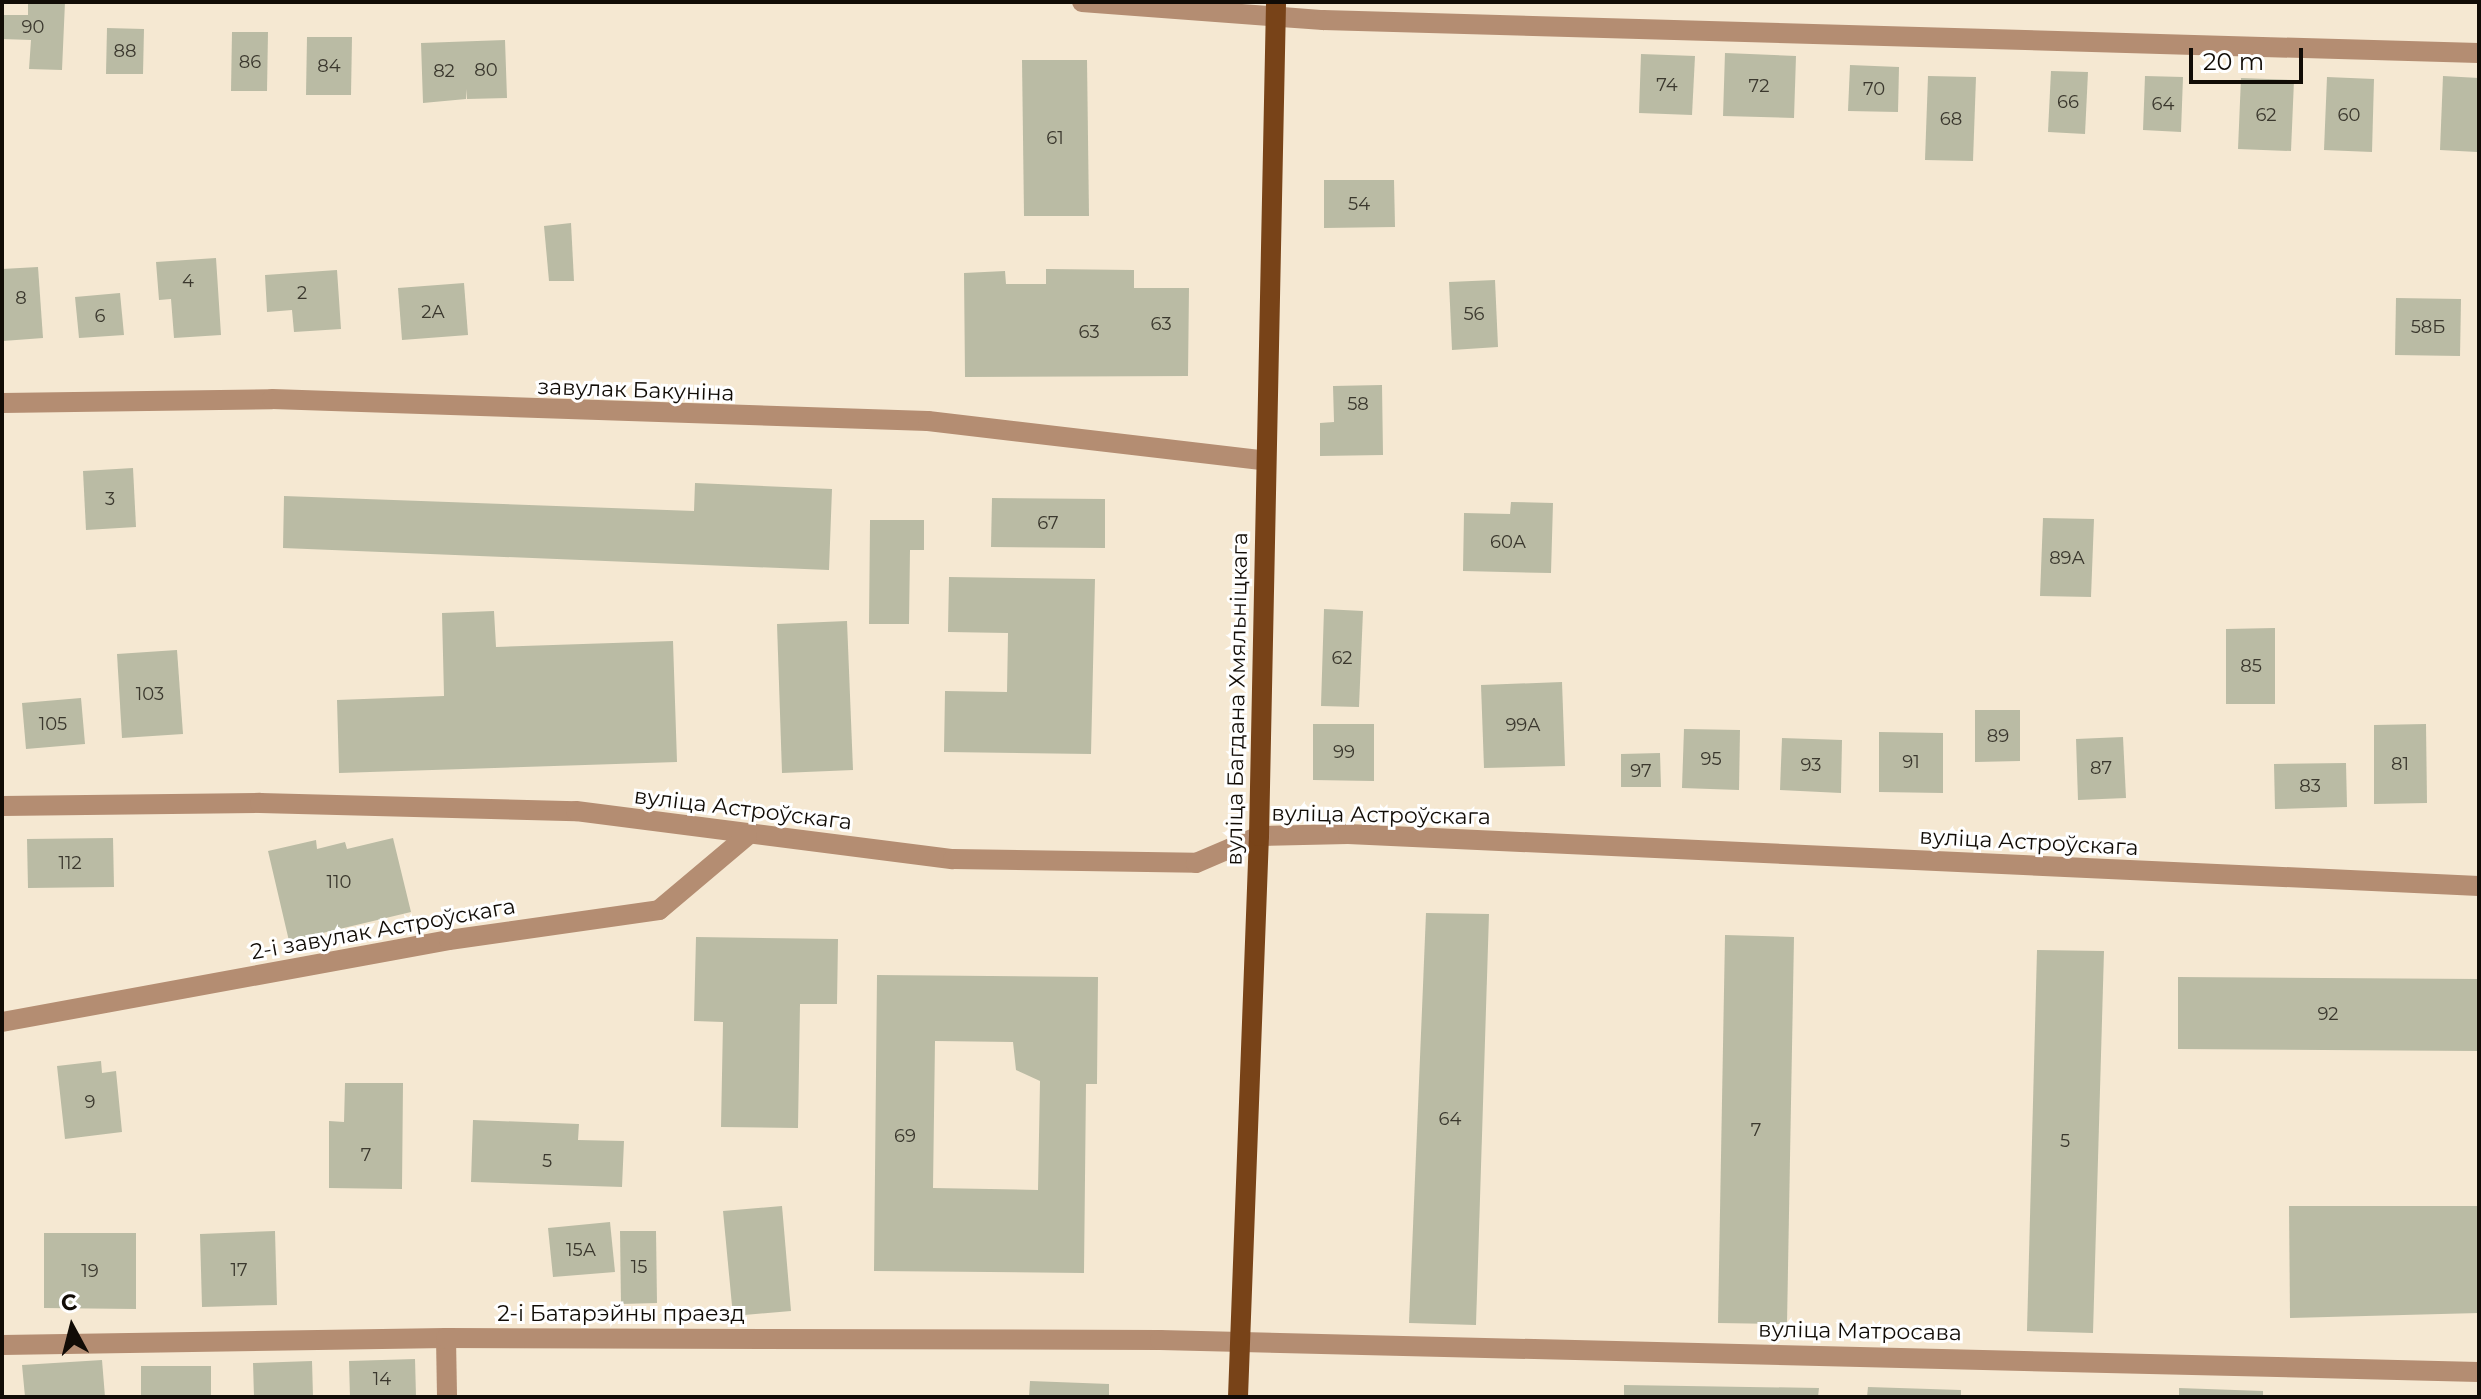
<!DOCTYPE html>
<meta charset="utf-8">
<style>
body{margin:0}
#map{position:relative;width:2481px;height:1399px;overflow:hidden;background:#f5e8d2;font-family:Montserrat,sans-serif}
div>[style]{position:absolute}
.building>*{inset:0;background:#babba4}
.street>*{height:20px;margin:-10px;padding:0 10px;transform-origin:10px;border-radius:10px;background:#b48d72}
.primary>*{height:20px;margin:-10px;padding:0 10px;transform-origin:10px;border-radius:10px;background:#784318}
span{translate:-50% -50%;white-space:nowrap;text-align:center;line-height:1.15;-webkit-text-stroke:6px #fff;paint-order:stroke}
.number-label{font-size:18px;color:#3b382e}
.number-label span{-webkit-text-stroke-width:0}
.street-label{font-size:22px;color:#110c06}
.frame{position:absolute;inset:0;border:4px solid #110c06;pointer-events:none}
.north{position:absolute;left:32px;top:1287px;width:80px;height:80px;-webkit-text-stroke:6px #fff;paint-order:stroke;rotate:353deg;font-size:22px;font-weight:700;line-height:32px;text-align:center;color:#110c06}
.north::after{content:'';display:block;margin:auto;width:28px;height:36px;background:#110c06;clip-path:polygon(50% 0,100% 100%,50% 72%,0 100%)}
.scale{position:absolute;left:2189px;top:48px;width:114px;height:36px;box-sizing:border-box;border:4px solid #110c06;border-top:0;padding-left:10px;font-size:24px;line-height:28px;white-space:nowrap;color:#110c06;-webkit-text-stroke:6px #fff;paint-order:stroke}
</style>
<div id="map">
<div class="building">
<div style="clip-path:polygon(28px 2px,65px 2px,62px 70px,29px 69px,31px 40px,2px 39px,2px 15px,28px 15px)"></div>
<div style="clip-path:polygon(107px 28px,144px 29px,143px 74px,106px 74px)"></div>
<div style="clip-path:polygon(232px 32px,268px 32px,267px 91px,231px 91px)"></div>
<div style="clip-path:polygon(307px 37px,352px 37px,351px 95px,306px 95px)"></div>
<div style="clip-path:polygon(505px 40px,507px 98px,467px 99px,466px 89px,466px 99px,423px 103px,421px 43px)"></div>
<div style="clip-path:polygon(1725px 53px,1796px 56px,1794px 118px,1723px 116px)"></div>
<div style="clip-path:polygon(1641px 54px,1695px 56px,1692px 115px,1639px 113px)"></div>
<div style="clip-path:polygon(1022px 60px,1087px 60px,1089px 216px,1024px 216px)"></div>
<div style="clip-path:polygon(1850px 65px,1899px 67px,1898px 112px,1848px 111px)"></div>
<div style="clip-path:polygon(2051px 71px,2088px 72px,2085px 134px,2048px 132px)"></div>
<div style="clip-path:polygon(1928px 76px,1976px 77px,1973px 161px,1925px 160px)"></div>
<div style="clip-path:polygon(2145px 76px,2183px 77px,2181px 132px,2143px 130px)"></div>
<div style="clip-path:polygon(2443px 76px,2479px 78px,2477px 152px,2440px 150px)"></div>
<div style="clip-path:polygon(2327px 77px,2374px 79px,2372px 152px,2324px 150px)"></div>
<div style="clip-path:polygon(2241px 78px,2294px 80px,2291px 151px,2238px 149px)"></div>
<div style="clip-path:polygon(1324px 180px,1394px 180px,1395px 227px,1324px 228px)"></div>
<div style="clip-path:polygon(571px 223px,574px 281px,549px 281px,544px 226px)"></div>
<div style="clip-path:polygon(216px 258px,221px 335px,174px 338px,171px 299px,159px 300px,156px 262px)"></div>
<div style="clip-path:polygon(38px 267px,43px 338px,3px 341px,2px 269px)"></div>
<div style="clip-path:polygon(1046px 269px,1134px 270px,1134px 288px,1189px 288px,1188px 376px,965px 377px,964px 273px,1005px 271px,1006px 284px,1046px 284px)"></div>
<div style="clip-path:polygon(337px 270px,341px 329px,294px 332px,292px 310px,267px 312px,265px 275px)"></div>
<div style="clip-path:polygon(1495px 280px,1498px 347px,1452px 350px,1449px 282px)"></div>
<div style="clip-path:polygon(464px 283px,468px 335px,402px 340px,398px 288px)"></div>
<div style="clip-path:polygon(120px 293px,124px 335px,79px 338px,75px 297px)"></div>
<div style="clip-path:polygon(2396px 298px,2461px 299px,2460px 356px,2395px 355px)"></div>
<div style="clip-path:polygon(1382px 385px,1383px 455px,1320px 456px,1320px 423px,1334px 422px,1333px 386px)"></div>
<div style="clip-path:polygon(133px 468px,136px 527px,86px 530px,83px 471px)"></div>
<div style="clip-path:polygon(695px 483px,832px 489px,829px 570px,283px 548px,284px 496px,694px 511px)"></div>
<div style="clip-path:polygon(992px 498px,1105px 499px,1105px 548px,991px 547px)"></div>
<div style="clip-path:polygon(1511px 502px,1553px 503px,1551px 573px,1463px 571px,1464px 513px,1510px 514px)"></div>
<div style="clip-path:polygon(2043px 518px,2094px 519px,2091px 597px,2040px 596px)"></div>
<div style="clip-path:polygon(870px 520px,924px 520px,924px 550px,910px 550px,909px 624px,869px 624px)"></div>
<div style="clip-path:polygon(949px 577px,1095px 579px,1091px 754px,944px 752px,945px 691px,1007px 692px,1008px 633px,948px 632px)"></div>
<div style="clip-path:polygon(1324px 609px,1363px 611px,1359px 707px,1321px 706px)"></div>
<div style="clip-path:polygon(494px 611px,496px 647px,673px 641px,677px 762px,339px 773px,337px 700px,444px 696px,442px 613px)"></div>
<div style="clip-path:polygon(847px 621px,853px 770px,782px 773px,777px 624px)"></div>
<div style="clip-path:polygon(2275px 628px,2275px 704px,2226px 704px,2226px 629px)"></div>
<div style="clip-path:polygon(177px 650px,183px 734px,122px 738px,117px 654px)"></div>
<div style="clip-path:polygon(1562px 682px,1565px 766px,1484px 768px,1481px 685px)"></div>
<div style="clip-path:polygon(81px 698px,85px 744px,26px 749px,22px 703px)"></div>
<div style="clip-path:polygon(1975px 710px,2020px 710px,2020px 761px,1975px 762px)"></div>
<div style="clip-path:polygon(1313px 724px,1374px 724px,1374px 781px,1313px 780px)"></div>
<div style="clip-path:polygon(2426px 724px,2427px 803px,2374px 804px,2374px 725px)"></div>
<div style="clip-path:polygon(1684px 729px,1740px 730px,1739px 790px,1682px 788px)"></div>
<div style="clip-path:polygon(1879px 732px,1943px 733px,1943px 793px,1879px 792px)"></div>
<div style="clip-path:polygon(2123px 737px,2126px 798px,2078px 800px,2076px 739px)"></div>
<div style="clip-path:polygon(1782px 738px,1842px 740px,1841px 793px,1780px 790px)"></div>
<div style="clip-path:polygon(1660px 753px,1661px 787px,1621px 787px,1621px 754px)"></div>
<div style="clip-path:polygon(2346px 763px,2347px 807px,2275px 809px,2274px 764px)"></div>
<div style="clip-path:polygon(113px 838px,114px 887px,28px 888px,27px 839px)"></div>
<div style="clip-path:polygon(393px 838px,411px 912px,289px 941px,268px 851px,316px 840px,317px 849px,345px 842px,347px 849px)"></div>
<div style="clip-path:polygon(1426px 913px,1489px 914px,1476px 1325px,1409px 1323px)"></div>
<div style="clip-path:polygon(1725px 935px,1794px 937px,1787px 1324px,1718px 1323px)"></div>
<div style="clip-path:polygon(696px 937px,838px 939px,837px 1004px,800px 1004px,798px 1128px,721px 1127px,723px 1022px,694px 1021px)"></div>
<div style="clip-path:polygon(2037px 950px,2104px 951px,2093px 1333px,2027px 1331px)"></div>
<div style="clip-path:polygon(evenodd,877px 975px,1098px 977px,1097px 1084px,1086px 1084px,1084px 1273px,874px 1271px,877px 975px,935px 1041px,1013px 1042px,1016px 1070px,1040px 1081px,1038px 1190px,933px 1188px,935px 1041px)"></div>
<div style="clip-path:polygon(2178px 977px,2479px 979px,2479px 1051px,2178px 1049px)"></div>
<div style="clip-path:polygon(101px 1061px,102px 1073px,116px 1071px,122px 1132px,65px 1139px,57px 1066px)"></div>
<div style="clip-path:polygon(345px 1083px,403px 1083px,402px 1189px,329px 1188px,329px 1121px,344px 1122px)"></div>
<div style="clip-path:polygon(473px 1120px,579px 1124px,578px 1140px,624px 1141px,622px 1187px,471px 1182px)"></div>
<div style="clip-path:polygon(782px 1206px,791px 1311px,733px 1316px,723px 1211px)"></div>
<div style="clip-path:polygon(2289px 1206px,2479px 1206px,2479px 1313px,2290px 1318px)"></div>
<div style="clip-path:polygon(610px 1222px,615px 1272px,553px 1277px,548px 1228px)"></div>
<div style="clip-path:polygon(275px 1231px,277px 1305px,202px 1307px,200px 1234px)"></div>
<div style="clip-path:polygon(620px 1231px,656px 1231px,657px 1303px,621px 1304px)"></div>
<div style="clip-path:polygon(44px 1233px,136px 1233px,136px 1309px,44px 1308px)"></div>
<div style="clip-path:polygon(415px 1359px,416px 1397px,350px 1397px,349px 1361px)"></div>
<div style="clip-path:polygon(102px 1360px,105px 1397px,25px 1397px,22px 1365px)"></div>
<div style="clip-path:polygon(312px 1361px,313px 1397px,254px 1397px,253px 1363px)"></div>
<div style="clip-path:polygon(141px 1366px,211px 1366px,211px 1397px,141px 1397px)"></div>
<div style="clip-path:polygon(1030px 1381px,1109px 1384px,1109px 1397px,1029px 1397px)"></div>
<div style="clip-path:polygon(1624px 1385px,1819px 1388px,1818px 1397px,1624px 1397px)"></div>
<div style="clip-path:polygon(1868px 1387px,1961px 1390px,1961px 1397px,1867px 1397px)"></div>
<div style="clip-path:polygon(2179px 1388px,2263px 1391px,2263px 1397px,2179px 1397px)"></div>
</div>
<div class="street">
<div style="left:1082px;top:2px;width:242px;rotate:4.3deg"></div>
<div style="left:1323px;top:20px;width:1156px;rotate:1.64deg"></div>
<div style="left:2px;top:403px;width:270px;rotate:-0.8deg"></div>
<div style="left:272px;top:399px;width:656px;rotate:1.92deg"></div>
<div style="left:928px;top:421px;width:340px;rotate:6.7deg"></div>
<div style="left:2px;top:806px;width:258px;rotate:-0.7deg"></div>
<div style="left:260px;top:803px;width:316px;rotate:1.5deg"></div>
<div style="left:576px;top:811px;width:380px;rotate:7.3deg"></div>
<div style="left:953px;top:859px;width:243px;rotate:0.9deg"></div>
<div style="left:1196px;top:863px;width:69px;rotate:-23.2deg"></div>
<div style="left:1259px;top:836px;width:89px;rotate:-1.3deg"></div>
<div style="left:1348px;top:834px;width:1132px;rotate:2.63deg"></div>
<div style="left:2px;top:1022px;width:454px;rotate:-10.4deg"></div>
<div style="left:449px;top:940px;width:212px;rotate:-8.1deg"></div>
<div style="left:659px;top:910px;width:115px;rotate:-40.1deg"></div>
<div style="left:446px;top:1338px;width:59px;rotate:89deg"></div>
<div style="left:2px;top:1345px;width:444px;rotate:-0.9deg"></div>
<div style="left:446px;top:1338px;width:714px;rotate:0.16deg"></div>
<div style="left:1160px;top:1340px;width:1319px;rotate:1.39deg"></div>
</div>
<div class="primary">
<div style="left:1238px;top:1397px;width:561px;rotate:-87.86deg"></div>
<div style="left:1259px;top:836px;width:834px;rotate:-88.83deg"></div>
</div>
<div class="number-label">
<span style="left:33px;top:27px">90</span>
<span style="left:125px;top:51px">88</span>
<span style="left:250px;top:62px">86</span>
<span style="left:329px;top:66px">84</span>
<span style="left:486px;top:70px">80</span>
<span style="left:444px;top:71px">82</span>
<span style="left:1667px;top:85px">74</span>
<span style="left:1759px;top:86px">72</span>
<span style="left:1874px;top:89px">70</span>
<span style="left:2068px;top:102px">66</span>
<span style="left:2163px;top:104px">64</span>
<span style="left:2266px;top:115px">62</span>
<span style="left:2349px;top:115px">60</span>
<span style="left:1951px;top:119px">68</span>
<span style="left:1055px;top:138px">61</span>
<span style="left:1359px;top:204px">54</span>
<span style="left:188px;top:281px">4</span>
<span style="left:302px;top:293px">2</span>
<span style="left:21px;top:298px">8</span>
<span style="left:433px;top:312px">2А</span>
<span style="left:1474px;top:314px">56</span>
<span style="left:100px;top:316px">6</span>
<span style="left:1161px;top:324px">63</span>
<span style="left:2428px;top:327px">58Б</span>
<span style="left:1089px;top:332px">63</span>
<span style="left:1358px;top:404px">58</span>
<span style="left:110px;top:499px">3</span>
<span style="left:1048px;top:523px">67</span>
<span style="left:1508px;top:542px">60А</span>
<span style="left:2067px;top:558px">89А</span>
<span style="left:1342px;top:658px">62</span>
<span style="left:2251px;top:666px">85</span>
<span style="left:150px;top:694px">103</span>
<span style="left:53px;top:724px">105</span>
<span style="left:1523px;top:725px">99А</span>
<span style="left:1998px;top:736px">89</span>
<span style="left:1344px;top:752px">99</span>
<span style="left:1711px;top:759px">95</span>
<span style="left:1911px;top:762px">91</span>
<span style="left:2400px;top:764px">81</span>
<span style="left:1811px;top:765px">93</span>
<span style="left:2101px;top:768px">87</span>
<span style="left:1641px;top:771px">97</span>
<span style="left:2310px;top:786px">83</span>
<span style="left:70px;top:863px">112</span>
<span style="left:339px;top:882px">110</span>
<span style="left:2328px;top:1014px">92</span>
<span style="left:90px;top:1102px">9</span>
<span style="left:1450px;top:1119px">64</span>
<span style="left:1756px;top:1130px">7</span>
<span style="left:905px;top:1136px">69</span>
<span style="left:2065px;top:1141px">5</span>
<span style="left:366px;top:1155px">7</span>
<span style="left:547px;top:1161px">5</span>
<span style="left:581px;top:1250px">15А</span>
<span style="left:639px;top:1267px">15</span>
<span style="left:239px;top:1270px">17</span>
<span style="left:90px;top:1271px">19</span>
<span style="left:382px;top:1379px">14</span>
</div>
<div class="street-label">
<span style="left:636px;top:390px;rotate:2deg">завулак Бакуніна</span>
<span style="left:1237px;top:699px;rotate:-89deg">вуліца Багдана Хмяльніцкага</span>
<span style="left:743px;top:809px;rotate:7deg">вуліца Астроўскага</span>
<span style="left:1381px;top:815px;rotate:1deg">вуліца Астроўскага</span>
<span style="left:2029px;top:842px;rotate:3deg">вуліца Астроўскага</span>
<span style="left:383px;top:929px;rotate:-10deg">2-і завулак Астроўскага</span>
<span style="left:621px;top:1314px">2-і Батарэйны праезд</span>
<span style="left:1860px;top:1331px;rotate:1deg">вуліца Матросава</span>
</div>
<div class="frame"></div>
<div class="north">С</div>
<div class="scale">20 m</div>
</div>
